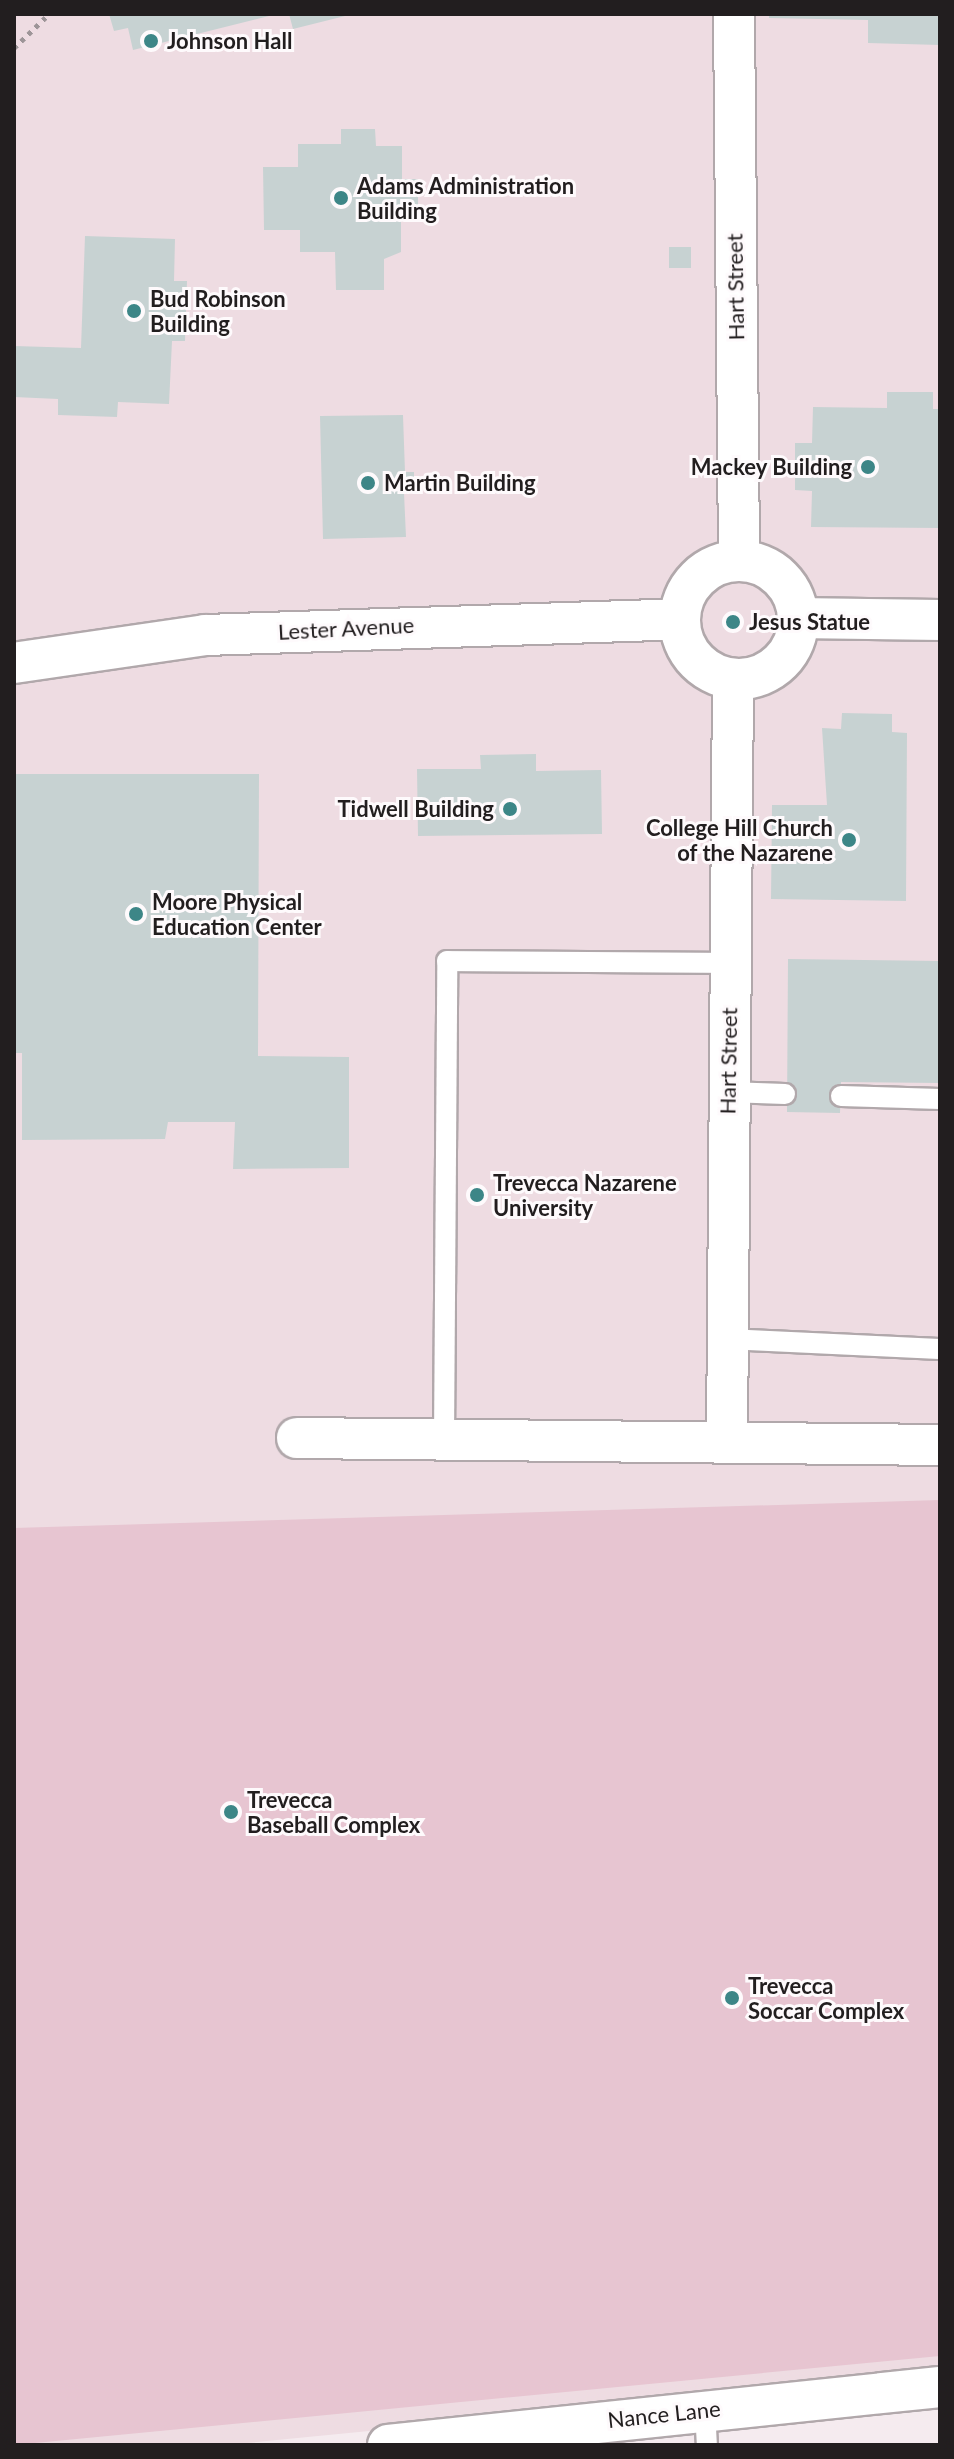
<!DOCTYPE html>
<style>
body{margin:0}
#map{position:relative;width:954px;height:2459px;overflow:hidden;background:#f5ebef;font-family:Lato,sans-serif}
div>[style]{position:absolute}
.built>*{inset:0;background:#eedce2}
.green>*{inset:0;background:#e7c5d1}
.building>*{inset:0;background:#c7d2d2}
.path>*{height:5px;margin-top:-2.5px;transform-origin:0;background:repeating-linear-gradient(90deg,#9d9598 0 4px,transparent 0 10px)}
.roads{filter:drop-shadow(2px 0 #b1a8ab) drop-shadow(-2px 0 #b1a8ab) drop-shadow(0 2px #b1a8ab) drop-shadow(0 -2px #b1a8ab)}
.service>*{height:20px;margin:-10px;padding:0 10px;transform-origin:10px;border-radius:10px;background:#fff}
.minor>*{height:40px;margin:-20px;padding:0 20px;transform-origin:20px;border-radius:20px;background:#fff}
.minor>.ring{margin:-20px;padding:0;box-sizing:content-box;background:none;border:40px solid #fff;border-radius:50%}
.dots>*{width:22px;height:22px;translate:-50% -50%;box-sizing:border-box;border:4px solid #fefafc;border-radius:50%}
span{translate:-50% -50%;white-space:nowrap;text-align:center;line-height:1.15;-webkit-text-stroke:6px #fefafc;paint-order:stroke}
.poi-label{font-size:22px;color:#221e1f;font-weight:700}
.left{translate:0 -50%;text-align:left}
.right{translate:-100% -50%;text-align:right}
.street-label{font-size:22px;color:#221e1f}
.frame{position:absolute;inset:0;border:16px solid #221e1f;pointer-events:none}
</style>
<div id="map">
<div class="built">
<div style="clip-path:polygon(14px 14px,940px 14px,940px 2375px,227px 2445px,14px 2445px)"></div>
</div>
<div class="green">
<div style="clip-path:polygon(940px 1500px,940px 2356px,14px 2445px,14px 1528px)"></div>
</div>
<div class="building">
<div style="clip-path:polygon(109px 14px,273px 14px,273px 15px,133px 50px,128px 28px,114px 31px)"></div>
<div style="clip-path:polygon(289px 14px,349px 14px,349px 15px,293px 29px)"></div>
<div style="clip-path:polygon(769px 14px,940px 14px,940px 45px,868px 43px,868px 20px,769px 18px)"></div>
<div style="clip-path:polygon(341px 129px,375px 129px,376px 146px,402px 146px,402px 179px,418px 179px,418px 217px,401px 217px,401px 252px,384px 259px,384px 290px,336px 290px,335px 252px,300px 252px,300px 230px,264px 230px,263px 167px,298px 167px,298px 144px,341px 144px)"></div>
<div style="clip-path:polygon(85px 236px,175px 239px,174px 281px,187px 281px,185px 341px,172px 341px,169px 404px,118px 402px,117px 417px,58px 415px,58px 399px,14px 397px,14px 346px,81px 348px)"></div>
<div style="clip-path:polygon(669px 247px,691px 247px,691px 268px,669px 268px)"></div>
<div style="clip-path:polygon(887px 392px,933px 392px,933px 409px,940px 409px,940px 528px,811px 527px,812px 491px,795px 490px,795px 443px,812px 443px,813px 407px,887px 408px)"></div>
<div style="clip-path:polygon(403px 415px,405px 472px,414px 472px,414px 493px,404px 493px,406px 537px,323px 539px,320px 416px)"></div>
<div style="clip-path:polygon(842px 713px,892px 714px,892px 732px,907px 733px,906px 901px,771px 899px,772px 805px,827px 805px,822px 728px,841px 729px)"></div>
<div style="clip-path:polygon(536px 754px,536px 771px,601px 770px,602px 834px,418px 836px,417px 769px,481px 769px,480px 755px)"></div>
<div style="clip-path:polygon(14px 774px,259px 774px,258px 1056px,349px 1057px,349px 1168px,233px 1169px,235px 1122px,168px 1122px,165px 1139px,22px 1140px,22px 1053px,14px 1053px)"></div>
<div style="clip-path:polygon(788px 959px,940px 961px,940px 1083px,841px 1082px,840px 1113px,787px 1112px)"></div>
</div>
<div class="path">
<div style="left:14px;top:48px;width:49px;rotate:-44.2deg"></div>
</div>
<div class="roads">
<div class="service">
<div style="left:728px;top:1092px;width:57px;rotate:2deg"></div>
<div style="left:841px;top:1096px;width:99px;rotate:1.7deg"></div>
<div style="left:726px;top:1339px;width:214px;rotate:2.7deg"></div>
<div style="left:444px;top:1440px;width:479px;rotate:-89.6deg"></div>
<div style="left:447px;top:961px;width:282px;rotate:0.4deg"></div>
<div style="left:705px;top:2409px;width:36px;rotate:87deg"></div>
</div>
<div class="minor">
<div style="left:734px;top:14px;width:545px;rotate:89.47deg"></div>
<div class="ring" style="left:680px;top:561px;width:78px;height:78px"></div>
<div style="left:799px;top:618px;width:141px;rotate:0.8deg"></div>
<div style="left:14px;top:663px;width:193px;rotate:-8.3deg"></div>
<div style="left:205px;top:635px;width:474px;rotate:-1.9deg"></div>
<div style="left:297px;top:1438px;width:643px;rotate:0.62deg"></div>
<div style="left:727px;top:1443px;width:763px;rotate:-89.55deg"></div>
<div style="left:388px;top:2445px;width:555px;rotate:-6deg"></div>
</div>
</div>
<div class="dots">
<div style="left:151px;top:41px;background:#3d8687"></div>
<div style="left:341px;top:198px;background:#3d8687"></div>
<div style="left:134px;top:311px;background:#3d8687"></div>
<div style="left:868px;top:467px;background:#3d8687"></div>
<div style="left:368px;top:483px;background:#3d8687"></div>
<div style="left:733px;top:622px;background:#3d8687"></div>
<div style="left:510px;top:809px;background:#3d8687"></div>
<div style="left:849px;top:840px;background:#3d8687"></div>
<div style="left:136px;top:914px;background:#3d8687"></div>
<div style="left:477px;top:1195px;background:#3d8687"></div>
<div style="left:231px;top:1812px;background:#3d8687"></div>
<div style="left:732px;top:1998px;background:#3d8687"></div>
</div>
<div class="poi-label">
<span class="left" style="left:167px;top:41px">Johnson Hall</span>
<span class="left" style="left:357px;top:198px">Adams Administration<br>Building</span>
<span class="left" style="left:150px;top:311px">Bud Robinson<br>Building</span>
<span class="right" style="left:852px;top:467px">Mackey Building</span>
<span class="left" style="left:384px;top:483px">Martin Building</span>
<span class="left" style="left:749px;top:622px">Jesus Statue</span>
<span class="right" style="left:494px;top:809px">Tidwell Building</span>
<span class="right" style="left:833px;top:840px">College Hill Church<br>of the Nazarene</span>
<span class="left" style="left:152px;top:914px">Moore Physical<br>Education Center</span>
<span class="left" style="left:493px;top:1195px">Trevecca Nazarene<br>University</span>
<span class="left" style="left:247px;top:1812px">Trevecca<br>Baseball Complex</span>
<span class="left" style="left:748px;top:1998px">Trevecca<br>Soccar Complex</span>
</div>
<div class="street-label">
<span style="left:735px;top:287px;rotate:-91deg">Hart Street</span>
<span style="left:346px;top:628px;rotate:-3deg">Lester Avenue</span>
<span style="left:728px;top:1061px;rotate:-89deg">Hart Street</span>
<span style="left:664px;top:2414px;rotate:-6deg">Nance Lane</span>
</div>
<div class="frame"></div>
</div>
